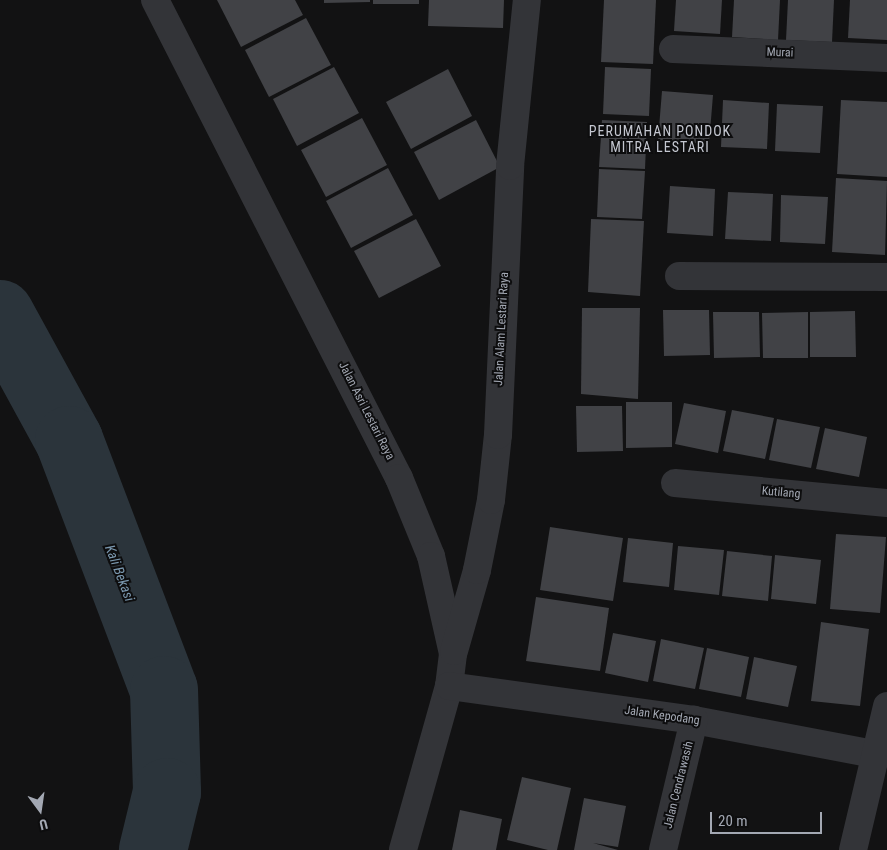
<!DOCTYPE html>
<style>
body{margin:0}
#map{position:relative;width:887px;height:850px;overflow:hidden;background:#121213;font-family:"Roboto Condensed",sans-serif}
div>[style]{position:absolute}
.river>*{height:68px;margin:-34px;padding:0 34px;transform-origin:34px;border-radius:34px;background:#2b343b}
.building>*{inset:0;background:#414246}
.minor>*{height:28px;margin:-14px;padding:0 14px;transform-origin:14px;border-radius:14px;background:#333438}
span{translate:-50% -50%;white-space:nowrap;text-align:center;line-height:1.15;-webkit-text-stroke:4px #0d0d0e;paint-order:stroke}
.street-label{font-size:12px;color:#a3a8b3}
.neighbourhood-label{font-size:14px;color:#c4c7d0;letter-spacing:1px}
.water-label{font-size:14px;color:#7a97ae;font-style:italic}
.north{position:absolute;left:15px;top:785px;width:50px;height:50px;-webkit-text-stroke:4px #0d0d0e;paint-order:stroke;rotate:166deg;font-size:14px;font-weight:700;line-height:20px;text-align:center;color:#a3a8b3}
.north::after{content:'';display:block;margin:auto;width:18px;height:22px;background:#a3a8b3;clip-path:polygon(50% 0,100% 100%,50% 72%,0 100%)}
.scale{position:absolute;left:710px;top:812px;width:112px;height:22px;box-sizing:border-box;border:2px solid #a3a8b3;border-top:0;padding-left:6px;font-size:15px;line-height:18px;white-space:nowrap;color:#a3a8b3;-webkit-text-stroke:4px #0d0d0e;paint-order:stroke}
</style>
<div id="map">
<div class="river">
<div style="left:0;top:314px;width:144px;rotate:61.3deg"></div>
<div style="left:69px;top:440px;width:267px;rotate:69.2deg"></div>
<div style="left:164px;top:690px;width:102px;rotate:88.3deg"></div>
<div style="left:167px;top:792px;width:60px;rotate:103.6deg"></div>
</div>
<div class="building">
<div style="clip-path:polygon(217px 0,295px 0,303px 15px,241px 47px)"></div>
<div style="clip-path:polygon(324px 0,370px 0,370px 2px,324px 3px)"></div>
<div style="clip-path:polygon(373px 0,419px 0,419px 4px,373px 4px)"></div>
<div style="clip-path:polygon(429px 0,504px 0,503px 28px,428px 26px)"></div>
<div style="clip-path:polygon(604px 0,656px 0,653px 64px,601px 62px)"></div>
<div style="clip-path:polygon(676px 0,722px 0,720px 34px,674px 31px)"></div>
<div style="clip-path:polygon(734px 0,780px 0,778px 40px,732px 37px)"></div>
<div style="clip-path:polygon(788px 0,834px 0,832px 42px,786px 40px)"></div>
<div style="clip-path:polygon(850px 0,887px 0,887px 40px,848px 38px)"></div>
<div style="clip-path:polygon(306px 18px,331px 65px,269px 97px,245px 50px)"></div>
<div style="clip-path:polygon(334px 67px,359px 113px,297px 146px,273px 99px)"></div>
<div style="clip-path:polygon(605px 67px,651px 69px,649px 116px,603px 114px)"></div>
<div style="clip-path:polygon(448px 69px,472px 116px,411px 149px,386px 102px)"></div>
<div style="clip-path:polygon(662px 91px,713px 95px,709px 144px,658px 140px)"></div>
<div style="clip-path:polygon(723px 100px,769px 103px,767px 149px,721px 147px)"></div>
<div style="clip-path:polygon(841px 100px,887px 102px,887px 177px,837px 174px)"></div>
<div style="clip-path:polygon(777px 104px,823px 106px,820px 153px,775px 151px)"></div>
<div style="clip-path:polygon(362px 118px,387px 165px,326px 197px,301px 150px)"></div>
<div style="clip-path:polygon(476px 120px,500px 167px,439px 200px,414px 152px)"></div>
<div style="clip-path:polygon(602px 120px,647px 122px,645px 169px,599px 167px)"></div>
<div style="clip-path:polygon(388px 168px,413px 215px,351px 248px,326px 201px)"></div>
<div style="clip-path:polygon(599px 169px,645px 171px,642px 219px,597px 217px)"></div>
<div style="clip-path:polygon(836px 178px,887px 181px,885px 255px,832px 252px)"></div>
<div style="clip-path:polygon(670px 186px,715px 189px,713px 236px,667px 233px)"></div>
<div style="clip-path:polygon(728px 192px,773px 194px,771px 241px,725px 239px)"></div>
<div style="clip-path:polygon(781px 195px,828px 197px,825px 244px,780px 242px)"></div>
<div style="clip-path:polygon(416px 219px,441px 266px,379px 298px,354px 251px)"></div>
<div style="clip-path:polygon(591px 219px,644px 221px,640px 296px,588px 292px)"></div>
<div style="clip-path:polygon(582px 308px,640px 308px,638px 399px,581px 394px)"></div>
<div style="clip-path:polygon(663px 310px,709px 310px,710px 355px,664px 356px)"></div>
<div style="clip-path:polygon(855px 311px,856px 357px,810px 357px,810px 312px)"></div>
<div style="clip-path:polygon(713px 312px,759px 312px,760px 357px,714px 358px)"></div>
<div style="clip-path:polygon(808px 312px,808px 358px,763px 358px,762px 313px)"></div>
<div style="clip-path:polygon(626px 402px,672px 402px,672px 447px,626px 448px)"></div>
<div style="clip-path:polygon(684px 403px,726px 411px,718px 453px,675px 444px)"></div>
<div style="clip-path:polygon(576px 406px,622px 406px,623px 451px,577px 452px)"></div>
<div style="clip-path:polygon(732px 410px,774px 418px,765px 459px,723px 451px)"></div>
<div style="clip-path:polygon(777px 419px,820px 427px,811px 468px,769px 460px)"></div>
<div style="clip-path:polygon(825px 428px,867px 437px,859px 477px,816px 469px)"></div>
<div style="clip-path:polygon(550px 527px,623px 538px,613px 601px,540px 590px)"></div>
<div style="clip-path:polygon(836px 534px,886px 537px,880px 613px,830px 609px)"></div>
<div style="clip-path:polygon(628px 538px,673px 543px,669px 587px,623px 582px)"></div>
<div style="clip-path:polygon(678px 546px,724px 550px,719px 595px,674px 590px)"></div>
<div style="clip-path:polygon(727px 551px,772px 556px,768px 601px,722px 596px)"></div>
<div style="clip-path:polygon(775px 555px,821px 560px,816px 604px,771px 599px)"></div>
<div style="clip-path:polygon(536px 597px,609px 608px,600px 671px,526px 661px)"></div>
<div style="clip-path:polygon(821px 622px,869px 629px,860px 706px,811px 701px)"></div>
<div style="clip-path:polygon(613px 633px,656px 641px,648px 682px,605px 673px)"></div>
<div style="clip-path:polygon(661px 639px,704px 648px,695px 689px,653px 681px)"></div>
<div style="clip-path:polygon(707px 648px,749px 657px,741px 697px,699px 689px)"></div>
<div style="clip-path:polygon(754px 657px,797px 666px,788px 707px,746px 699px)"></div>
<div style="clip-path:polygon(522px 777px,571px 788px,557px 850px,548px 850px,507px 840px)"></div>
<div style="clip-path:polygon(584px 798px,626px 806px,618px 847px,593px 843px,618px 850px,574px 850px)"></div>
<div style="clip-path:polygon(460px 810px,502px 819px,496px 850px,452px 850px)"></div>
</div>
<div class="minor">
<div style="left:155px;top:0;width:537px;rotate:62.96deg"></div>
<div style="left:399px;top:478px;width:84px;rotate:67.7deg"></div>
<div style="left:431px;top:556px;width:100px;rotate:77.3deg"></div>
<div style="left:453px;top:654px;width:32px;rotate:97deg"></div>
<div style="left:449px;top:686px;width:170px;rotate:105.7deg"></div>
<div style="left:673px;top:49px;width:214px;rotate:2.4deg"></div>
<div style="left:679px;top:276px;width:208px;rotate:0.3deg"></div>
<div style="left:675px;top:483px;width:213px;rotate:5.4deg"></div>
<div style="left:454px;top:651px;width:84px;rotate:-74.1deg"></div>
<div style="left:477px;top:570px;width:71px;rotate:-78.7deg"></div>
<div style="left:491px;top:500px;width:65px;rotate:-83.9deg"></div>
<div style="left:498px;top:435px;width:269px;rotate:-87.4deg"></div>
<div style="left:510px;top:166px;width:167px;rotate:-84.2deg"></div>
<div style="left:449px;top:686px;width:247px;rotate:7.9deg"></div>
<div style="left:694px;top:720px;width:183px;rotate:10.7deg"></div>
<div style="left:663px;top:850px;width:134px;rotate:-76.6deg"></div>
<div style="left:853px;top:850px;width:148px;rotate:-76.7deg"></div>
</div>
<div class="street-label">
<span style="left:780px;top:53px;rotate:2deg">Murai</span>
<span style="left:502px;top:329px;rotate:-87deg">Jalan Alam Lestari Raya</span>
<span style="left:366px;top:411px;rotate:63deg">Jalan Asri Lestari Raya</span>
<span style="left:781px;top:493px;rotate:5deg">Kutilang</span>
<span style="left:662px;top:716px;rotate:8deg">Jalan Kepodang</span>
<span style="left:679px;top:785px;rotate:-76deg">Jalan Cendrawasih</span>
</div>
<div class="neighbourhood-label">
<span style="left:660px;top:139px">PERUMAHAN PONDOK<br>MITRA LESTARI</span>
</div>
<div class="water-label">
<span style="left:120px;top:573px;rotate:69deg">Kali Bekasi</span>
</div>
<div class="north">U</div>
<div class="scale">20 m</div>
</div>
